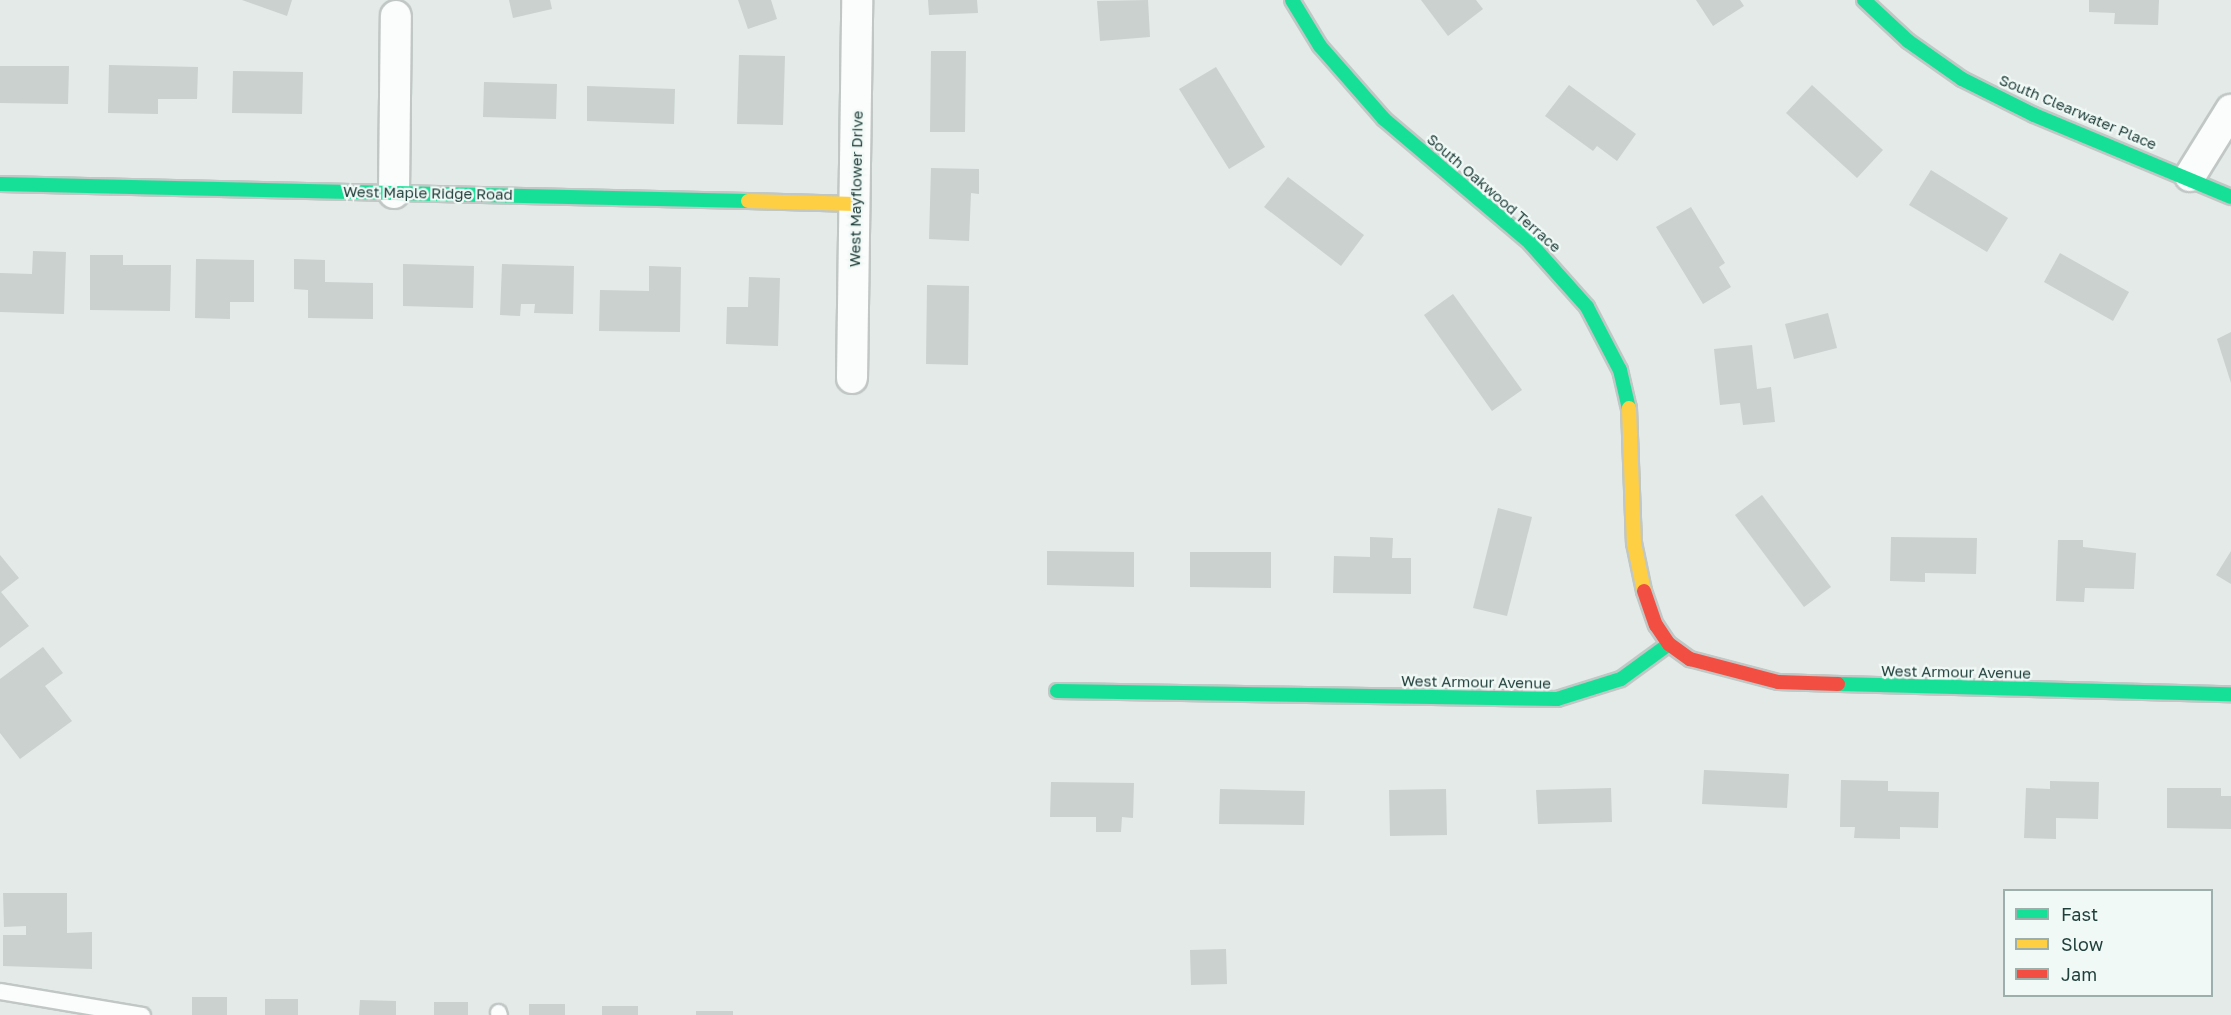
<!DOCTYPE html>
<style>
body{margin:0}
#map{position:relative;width:2231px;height:1015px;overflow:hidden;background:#e3eae8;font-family:"Golos Text",sans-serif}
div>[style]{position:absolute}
.building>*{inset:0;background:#cad1cf}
.roads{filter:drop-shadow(2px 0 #c0c7c5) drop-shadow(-2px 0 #c0c7c5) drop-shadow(0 2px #c0c7c5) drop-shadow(0 -2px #c0c7c5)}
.lane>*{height:15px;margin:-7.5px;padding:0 7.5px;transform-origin:7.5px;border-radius:7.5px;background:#fbfcfc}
.street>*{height:30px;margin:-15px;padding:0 15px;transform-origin:15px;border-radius:15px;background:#fbfcfc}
.fast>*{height:14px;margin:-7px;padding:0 7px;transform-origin:7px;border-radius:7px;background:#16e098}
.slow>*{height:14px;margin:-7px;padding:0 7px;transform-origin:7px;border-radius:7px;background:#ffcf43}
.jam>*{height:14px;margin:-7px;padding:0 7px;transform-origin:7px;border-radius:7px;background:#f24e42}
span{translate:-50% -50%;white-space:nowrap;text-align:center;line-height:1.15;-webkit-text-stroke:4.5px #f1f9f6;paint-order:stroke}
.street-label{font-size:15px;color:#1f3f3a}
.legend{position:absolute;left:2003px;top:889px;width:210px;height:108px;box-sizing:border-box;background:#f1f9f6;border:2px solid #9dafab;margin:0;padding:8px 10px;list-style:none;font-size:18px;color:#1f3f3a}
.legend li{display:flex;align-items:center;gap:12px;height:30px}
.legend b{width:30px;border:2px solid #9dafab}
</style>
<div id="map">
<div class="building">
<div style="clip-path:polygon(242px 0,292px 0,287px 16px)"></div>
<div style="clip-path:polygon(509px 0,550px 0,552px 9px,513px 18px)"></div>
<div style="clip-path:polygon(738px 0,771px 0,777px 19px,748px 29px)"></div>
<div style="clip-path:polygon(928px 0,977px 0,978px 13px,929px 15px)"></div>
<div style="clip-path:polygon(1148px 0,1150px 37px,1100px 41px,1097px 1px)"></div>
<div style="clip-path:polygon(1421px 0,1476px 0,1483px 9px,1448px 36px)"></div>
<div style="clip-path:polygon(1696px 0,1740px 0,1744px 6px,1713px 26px)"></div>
<div style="clip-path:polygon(2089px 0,2159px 0,2158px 25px,2114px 24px,2115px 13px,2089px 12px)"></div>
<div style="clip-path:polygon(931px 51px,966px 51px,965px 132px,930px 132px)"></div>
<div style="clip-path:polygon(739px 55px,785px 56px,783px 125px,737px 124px)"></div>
<div style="clip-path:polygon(109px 65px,198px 67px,197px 99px,158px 99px,158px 114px,108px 113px)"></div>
<div style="clip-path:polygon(0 66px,69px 66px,68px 104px,0 103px)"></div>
<div style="clip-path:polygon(1216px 67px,1265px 147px,1229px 169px,1179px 89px)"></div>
<div style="clip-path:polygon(233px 71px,303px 72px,302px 114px,232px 113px)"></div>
<div style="clip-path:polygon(484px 82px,557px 84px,556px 119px,483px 117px)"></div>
<div style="clip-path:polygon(1569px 85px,1636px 134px,1617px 161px,1597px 146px,1593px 151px,1545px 116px)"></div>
<div style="clip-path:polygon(1812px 85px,1883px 150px,1857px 178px,1786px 113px)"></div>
<div style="clip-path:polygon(587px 86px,675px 89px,674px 124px,587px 121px)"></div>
<div style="clip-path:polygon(931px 168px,979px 169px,979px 194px,971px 193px,969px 241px,929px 239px)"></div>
<div style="clip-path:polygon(1931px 170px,2008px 218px,1987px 252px,1909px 205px)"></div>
<div style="clip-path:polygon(1288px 177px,1364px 235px,1341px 266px,1264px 207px)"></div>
<div style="clip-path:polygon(1691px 207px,1725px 263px,1719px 267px,1731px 287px,1703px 304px,1656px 227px)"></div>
<div style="clip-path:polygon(33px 251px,66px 252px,64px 314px,0 312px,0 273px,32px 274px)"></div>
<div style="clip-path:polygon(2060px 253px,2129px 292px,2113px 321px,2044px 282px)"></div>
<div style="clip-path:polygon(90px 255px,123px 255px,123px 265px,171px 265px,170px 311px,90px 310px)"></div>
<div style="clip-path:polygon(196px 259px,254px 260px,254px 302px,230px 302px,230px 319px,195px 318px)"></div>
<div style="clip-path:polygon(294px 259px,325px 260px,325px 282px,373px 283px,373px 319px,308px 318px,308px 290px,294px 289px)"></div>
<div style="clip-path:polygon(403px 264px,474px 266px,473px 308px,403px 306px)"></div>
<div style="clip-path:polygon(502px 264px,574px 266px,573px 314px,534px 313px,535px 304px,521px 304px,520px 316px,500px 315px)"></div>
<div style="clip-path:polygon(649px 266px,681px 267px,680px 332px,599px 331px,600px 290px,649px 291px)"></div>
<div style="clip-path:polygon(749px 277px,780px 278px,778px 346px,726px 344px,727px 307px,748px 307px)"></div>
<div style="clip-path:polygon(927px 285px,969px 286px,968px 365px,926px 364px)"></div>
<div style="clip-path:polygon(1453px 294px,1522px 390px,1492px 411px,1424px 315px)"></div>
<div style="clip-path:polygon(1828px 313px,1837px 348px,1794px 359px,1785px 324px)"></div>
<div style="clip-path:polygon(2231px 332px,2231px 383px,2217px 339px)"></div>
<div style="clip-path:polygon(1752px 345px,1757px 389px,1771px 387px,1775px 422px,1743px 425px,1740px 403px,1720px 405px,1714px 349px)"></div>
<div style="clip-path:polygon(1762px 495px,1831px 587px,1804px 607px,1735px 515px)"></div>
<div style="clip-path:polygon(1498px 508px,1532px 517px,1507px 616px,1473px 608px)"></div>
<div style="clip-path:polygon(1370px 537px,1393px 538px,1392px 558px,1411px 558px,1411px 594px,1333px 593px,1334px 556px,1370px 557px)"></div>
<div style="clip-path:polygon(1891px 537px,1977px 538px,1976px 574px,1925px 573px,1925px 582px,1890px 581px)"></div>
<div style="clip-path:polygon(2058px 540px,2083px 540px,2083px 547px,2136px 553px,2134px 589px,2085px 588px,2084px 602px,2056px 601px)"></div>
<div style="clip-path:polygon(1047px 551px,1134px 552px,1134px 587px,1047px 585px)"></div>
<div style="clip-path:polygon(2231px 551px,2231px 584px,2216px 575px)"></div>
<div style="clip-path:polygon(1190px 552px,1271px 552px,1271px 588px,1190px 587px)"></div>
<div style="clip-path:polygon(0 555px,19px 578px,1px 592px,29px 626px,0 648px)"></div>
<div style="clip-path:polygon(43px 647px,63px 673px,45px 686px,72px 721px,20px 759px,0 733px,0 679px)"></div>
<div style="clip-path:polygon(1704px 770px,1789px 774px,1787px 808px,1702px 804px)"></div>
<div style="clip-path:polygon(1841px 780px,1888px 781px,1888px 791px,1939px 792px,1938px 828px,1900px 827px,1900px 839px,1854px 838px,1855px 827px,1840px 827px)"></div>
<div style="clip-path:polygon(2050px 781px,2099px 782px,2098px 819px,2056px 818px,2056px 839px,2024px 838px,2026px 788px,2050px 789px)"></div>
<div style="clip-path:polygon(1051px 782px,1134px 783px,1133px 818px,1122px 817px,1121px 832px,1096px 832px,1096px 817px,1050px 817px)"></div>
<div style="clip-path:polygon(1611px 788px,1612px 822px,1538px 824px,1536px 790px)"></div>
<div style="clip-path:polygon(2167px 788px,2221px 788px,2221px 796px,2231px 796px,2231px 829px,2167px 828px)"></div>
<div style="clip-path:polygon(1220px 789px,1305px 791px,1304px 825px,1219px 824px)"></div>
<div style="clip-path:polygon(1446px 789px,1447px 835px,1390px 836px,1389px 790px)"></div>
<div style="clip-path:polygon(3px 893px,67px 893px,67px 933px,92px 932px,92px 969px,3px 966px,3px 935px,26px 935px,26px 926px,4px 927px)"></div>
<div style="clip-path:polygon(1226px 949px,1227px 984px,1191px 985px,1190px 950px)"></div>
<div style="clip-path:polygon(192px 997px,227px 997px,227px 1015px,192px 1015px)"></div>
<div style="clip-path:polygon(265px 999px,298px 999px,298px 1015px,265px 1015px)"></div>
<div style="clip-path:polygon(360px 1000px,396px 1001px,396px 1015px,359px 1015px)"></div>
<div style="clip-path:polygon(434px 1002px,468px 1002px,468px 1015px,434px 1015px)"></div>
<div style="clip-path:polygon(529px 1004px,565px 1004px,565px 1015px,529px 1015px)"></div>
<div style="clip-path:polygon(602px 1006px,638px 1006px,638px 1015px,602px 1015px)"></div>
<div style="clip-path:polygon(696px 1011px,733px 1011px,733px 1015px,696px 1015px)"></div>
</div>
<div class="roads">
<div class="lane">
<div style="left:0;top:991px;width:144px;rotate:9.6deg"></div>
<div style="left:498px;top:1012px;width:3px;rotate:72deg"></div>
</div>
<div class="street">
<div style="left:2190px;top:176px;width:78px;rotate:-58.2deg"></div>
<div style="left:394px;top:193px;width:177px;rotate:-89.4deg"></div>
<div style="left:852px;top:378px;width:378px;rotate:-89.2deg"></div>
</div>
<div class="fast">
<div style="left:1292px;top:0;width:54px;rotate:58.7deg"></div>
<div style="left:1320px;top:46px;width:97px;rotate:48.8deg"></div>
<div style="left:1384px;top:119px;width:192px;rotate:40.3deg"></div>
<div style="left:1530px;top:243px;width:86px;rotate:48.3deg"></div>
<div style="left:1587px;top:307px;width:71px;rotate:62.4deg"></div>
<div style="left:1620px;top:370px;width:39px;rotate:77deg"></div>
<div style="left:1864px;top:0;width:60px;rotate:43deg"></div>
<div style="left:1908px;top:41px;width:66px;rotate:35.1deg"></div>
<div style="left:1962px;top:79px;width:80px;rotate:26.6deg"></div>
<div style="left:2034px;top:115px;width:213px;rotate:22.6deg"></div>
<div style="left:0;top:184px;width:748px;rotate:1.3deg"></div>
<div style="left:1838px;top:684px;width:393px;rotate:1.5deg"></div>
<div style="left:1057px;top:691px;width:500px;rotate:0.92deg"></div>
<div style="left:1557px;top:699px;width:67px;rotate:-17.4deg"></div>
<div style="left:1621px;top:679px;width:59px;rotate:-36.1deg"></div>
</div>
<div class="slow">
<div style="left:748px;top:201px;width:108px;rotate:1.6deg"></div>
<div style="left:1629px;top:408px;width:135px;rotate:87.9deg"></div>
<div style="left:1634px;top:543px;width:49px;rotate:78.2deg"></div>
</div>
<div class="jam">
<div style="left:1644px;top:591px;width:36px;rotate:71deg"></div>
<div style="left:1656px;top:625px;width:23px;rotate:56deg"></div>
<div style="left:1669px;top:644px;width:26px;rotate:36deg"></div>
<div style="left:1690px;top:659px;width:91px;rotate:14.6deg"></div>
<div style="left:1778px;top:682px;width:60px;rotate:1.9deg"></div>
</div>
</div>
<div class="street-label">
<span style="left:2078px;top:112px;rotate:23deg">South Clearwater Place</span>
<span style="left:856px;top:189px;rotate:-89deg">West Mayflower Drive</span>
<span style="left:428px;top:193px;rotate:1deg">West Maple Ridge Road</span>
<span style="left:1494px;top:193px;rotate:41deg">South Oakwood Terrace</span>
<span style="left:1956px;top:672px;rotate:1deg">West Armour Avenue</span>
<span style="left:1476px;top:682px;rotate:1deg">West Armour Avenue</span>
</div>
<ul class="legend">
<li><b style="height:8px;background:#16e098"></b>Fast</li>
<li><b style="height:8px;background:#ffcf43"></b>Slow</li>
<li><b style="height:8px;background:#f24e42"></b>Jam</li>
</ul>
</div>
